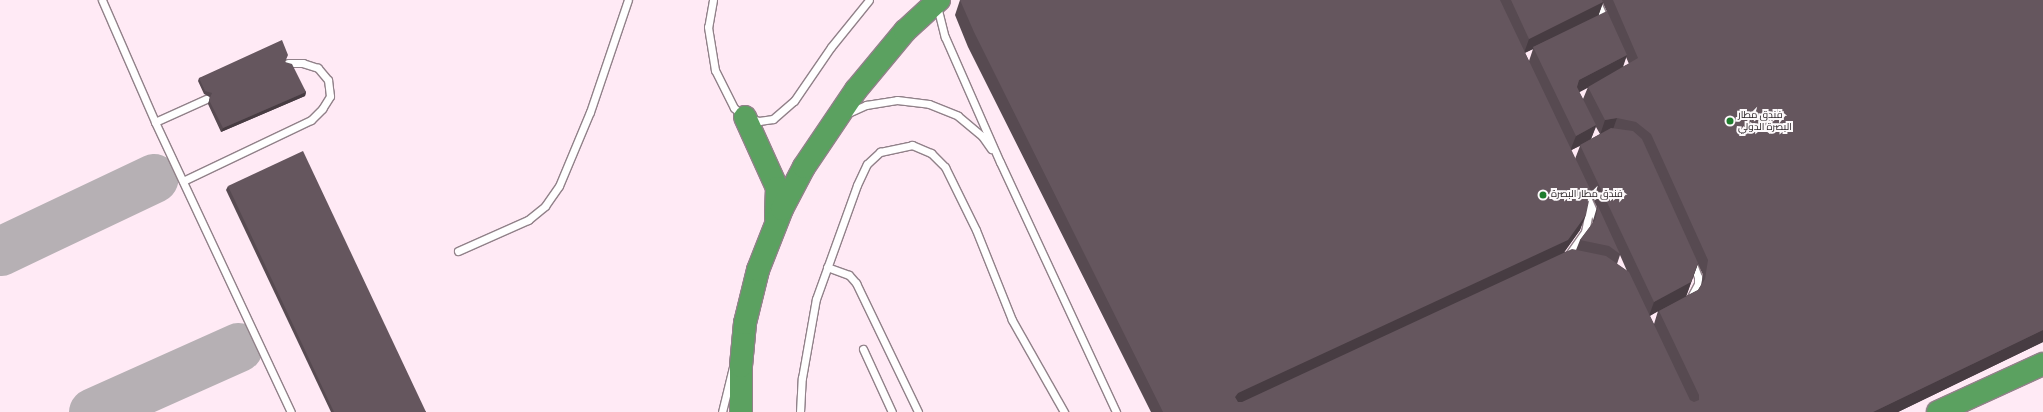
<!DOCTYPE html>
<meta charset="utf-8">
<style>
body{margin:0}
#map{position:relative;width:2043px;height:412px;overflow:hidden;background:#fdf9fb;font-family:"Source Sans 3",Cairo,sans-serif}
div>[style]{position:absolute}
.built>*{inset:0;background:#ffeaf5}
.taxiway>*{height:49px;margin:-24.5px;padding:0 24.5px;transform-origin:24.5px;border-radius:24.5px;background:#b6b0b4}
.roads{filter:drop-shadow(1px 0 #918189) drop-shadow(-1px 0 #918189) drop-shadow(0 1px #918189) drop-shadow(0 -1px #918189)}
.lane>*{height:7px;margin:-3.5px;padding:0 3.5px;transform-origin:3.5px;border-radius:3.5px;background:#fff}
.highway>*{height:22px;margin:-11px;padding:0 11px;transform-origin:11px;border-radius:11px;background:#5ba160}
.wall>*{inset:0;background:#574a51}
.shaded-wall>*{inset:0;background:#473c42}
.building>*{inset:0;background:#65565e}
.dots>*{width:11px;height:11px;translate:-50% -50%;box-sizing:border-box;border:2px solid #fdf9fb;border-radius:50%}
span{translate:-50% -50%;white-space:nowrap;text-align:center;line-height:1.15;-webkit-text-stroke:4px #fdf9fb;paint-order:stroke}
.poi-label{font-size:10px;color:#2b2428}
.left{translate:0 -50%;text-align:left}
</style>
<div id="map">
<div class="built">
<div style="clip-path:polygon(0 0,2043px 0,2043px 412px,0 412px)"></div>
</div>
<div class="taxiway">
<div style="left:0;top:251px;width:170px;rotate:-25.4deg"></div>
<div style="left:93px;top:412px;width:159px;rotate:-24.1deg"></div>
</div>
<div class="roads">
<div class="lane">
<div style="left:102px;top:0;width:133px;rotate:66.5deg"></div>
<div style="left:155px;top:122px;width:320px;rotate:64.9deg"></div>
<div style="left:713px;top:0;width:27px;rotate:100deg"></div>
<div style="left:708px;top:27px;width:44px;rotate:80.8deg"></div>
<div style="left:715px;top:70px;width:42px;rotate:63.4deg"></div>
<div style="left:734px;top:108px;width:14px;rotate:39deg"></div>
<div style="left:745px;top:117px;width:15px;rotate:16deg"></div>
<div style="left:759px;top:121px;width:14px;rotate:-8deg"></div>
<div style="left:773px;top:119px;width:28px;rotate:-41deg"></div>
<div style="left:794px;top:101px;width:65px;rotate:-55.6deg"></div>
<div style="left:831px;top:47px;width:60px;rotate:-51deg"></div>
<div style="left:1596px;top:0;width:24px;rotate:66deg"></div>
<div style="left:937px;top:6px;width:32px;rotate:76deg"></div>
<div style="left:945px;top:37px;width:137px;rotate:66.3deg"></div>
<div style="left:1000px;top:162px;width:276px;rotate:65.1deg"></div>
<div style="left:848px;top:113px;width:20px;rotate:-24deg"></div>
<div style="left:866px;top:105px;width:31px;rotate:-9deg"></div>
<div style="left:897px;top:100px;width:32px;rotate:7deg"></div>
<div style="left:929px;top:104px;width:31px;rotate:22deg"></div>
<div style="left:958px;top:116px;width:31px;rotate:40deg"></div>
<div style="left:982px;top:136px;width:16px;rotate:55deg"></div>
<div style="left:155px;top:122px;width:56px;rotate:-24.3deg"></div>
<div style="left:183px;top:181px;width:142px;rotate:-25.5deg"></div>
<div style="left:311px;top:120px;width:16px;rotate:-45deg"></div>
<div style="left:322px;top:109px;width:15px;rotate:-58deg"></div>
<div style="left:330px;top:96px;width:16px;rotate:-97deg"></div>
<div style="left:328px;top:80px;width:16px;rotate:-130deg"></div>
<div style="left:318px;top:68px;width:16px;rotate:-162deg"></div>
<div style="left:303px;top:63px;width:15px;rotate:180deg"></div>
<div style="left:1585px;top:193px;width:32px;rotate:66deg"></div>
<div style="left:458px;top:251px;width:77px;rotate:-23.9deg"></div>
<div style="left:528px;top:220px;width:22px;rotate:-39deg"></div>
<div style="left:545px;top:206px;width:24px;rotate:-55deg"></div>
<div style="left:559px;top:186px;width:80px;rotate:-67.3deg"></div>
<div style="left:590px;top:112px;width:118px;rotate:-71.3deg"></div>
<div style="left:1568px;top:256px;width:29px;rotate:-55deg"></div>
<div style="left:1585px;top:232px;width:25px;rotate:-79deg"></div>
<div style="left:827px;top:267px;width:23px;rotate:20deg"></div>
<div style="left:849px;top:275px;width:11px;rotate:49deg"></div>
<div style="left:856px;top:283px;width:143px;rotate:64.3deg"></div>
<div style="left:1690px;top:299px;width:17px;rotate:-62deg"></div>
<div style="left:1698px;top:284px;width:7px;rotate:-90deg"></div>
<div style="left:1698px;top:277px;width:17px;rotate:-111deg"></div>
<div style="left:863px;top:349px;width:69px;rotate:65.3deg"></div>
<div style="left:722px;top:412px;width:46px;rotate:-76.3deg"></div>
<div style="left:800px;top:412px;width:34px;rotate:-87deg"></div>
<div style="left:802px;top:378px;width:80px;rotate:-80deg"></div>
<div style="left:816px;top:299px;width:121px;rotate:-70.2deg"></div>
<div style="left:857px;top:185px;width:23px;rotate:-65deg"></div>
<div style="left:867px;top:164px;width:18px;rotate:-43deg"></div>
<div style="left:880px;top:152px;width:33px;rotate:-12deg"></div>
<div style="left:912px;top:145px;width:21px;rotate:23deg"></div>
<div style="left:931px;top:153px;width:20px;rotate:45deg"></div>
<div style="left:945px;top:167px;width:70px;rotate:63.8deg"></div>
<div style="left:976px;top:230px;width:97px;rotate:68.2deg"></div>
<div style="left:1012px;top:320px;width:106px;rotate:60.5deg"></div>
</div>
<div class="highway">
<div style="left:745px;top:117px;width:78px;rotate:65.7deg"></div>
<div style="left:777px;top:188px;width:29px;rotate:92deg"></div>
<div style="left:741px;top:412px;width:46px;rotate:-90deg"></div>
<div style="left:741px;top:366px;width:43px;rotate:-84.7deg"></div>
<div style="left:745px;top:323px;width:55px;rotate:-76.2deg"></div>
<div style="left:758px;top:270px;width:66px;rotate:-68.5deg"></div>
<div style="left:782px;top:209px;width:47px;rotate:-62.4deg"></div>
<div style="left:804px;top:167px;width:93px;rotate:-56deg"></div>
<div style="left:856px;top:90px;width:77px;rotate:-50.3deg"></div>
<div style="left:905px;top:31px;width:46px;rotate:-42.4deg"></div>
<div style="left:1938px;top:412px;width:115px;rotate:-24.6deg"></div>
</div>
</div>
<div class="wall">
<div style="clip-path:polygon(evenodd,960px 0,2043px 0,2043px 342px,1898px 412px,1151px 412px,968px 47px,955px 15px,960px 0,1603px 3px,1607px 12px,1598px 16px,1603px 3px,960px 0,1533px 49px,1529px 61px,1525px 53px,1533px 49px,960px 0,1626px 57px,1629px 64px,1622px 67px,1626px 57px,960px 0,1588px 87px,1583px 99px,1579px 92px,1588px 87px,960px 0,1596px 127px,1600px 134px,1591px 139px,1596px 127px,960px 0,1580px 146px,1575px 159px,1571px 150px,1580px 146px,960px 0,1590px 193px,1597px 207px,1592px 224px,1580px 240px,1576px 250px,1564px 252px,1580px 230px,1590px 193px,960px 0,1620px 255px,1627px 271px,1617px 264px,1620px 255px,960px 0,1698px 264px,1703px 275px,1701px 285px,1698px 290px,1686px 296px,1698px 264px,960px 0,1658px 311px,1654px 324px,1650px 316px,1658px 311px)"></div>
<div style="clip-path:polygon(285px 62px,306px 92px,305px 96px,221px 132px,208px 104px,210px 97px,204px 94px,198px 81px,199px 78px)"></div>
<div style="clip-path:polygon(228px 186px,426px 412px,331px 412px,226px 190px)"></div>
</div>
<div class="shaded-wall">
<div style="clip-path:polygon(1603px 2px,1598px 17px,1533px 47px,1533px 49px,1524px 53px,1529px 39px)"></div>
<div style="clip-path:polygon(1627px 55px,1622px 70px,1574px 95px,1579px 80px)"></div>
<div style="clip-path:polygon(306px 92px,305px 96px,221px 132px,223px 128px)"></div>
<div style="clip-path:polygon(1617px 118px,1612px 132px,1600px 135px,1605px 120px)"></div>
<div style="clip-path:polygon(1596px 125px,1591px 139px,1570px 151px,1576px 136px)"></div>
<div style="clip-path:polygon(1586px 215px,1580px 230px,1563px 254px,1233px 407px,1235px 397px,1238px 393px)"></div>
<div style="clip-path:polygon(1698px 263px,1686px 297px,1649px 316px,1654px 302px)"></div>
<div style="clip-path:polygon(2043px 330px,2043px 342px,1898px 412px,1873px 412px)"></div>
</div>
<div class="building">
<div style="clip-path:polygon(960px 0,1500px 0,1591px 191px,1586px 215px,1568px 240px,1238px 393px,1235px 397px,1238px 402px,1242px 402px,1572px 249px,1606px 256px,1629px 272px,1690px 400px,1694px 402px,1699px 400px,1699px 395px,1659px 311px,1698px 290px,1705px 279px,1708px 260px,1651px 134px,1636px 122px,1617px 118px,1605px 120px,1588px 87px,1638px 58px,1613px 0,2043px 0,2043px 330px,1873px 412px,1163px 412px,974px 32px)"></div>
<div style="clip-path:polygon(1511px 0,1602px 0,1603px 2px,1529px 39px)"></div>
<div style="clip-path:polygon(1607px 11px,1627px 55px,1579px 80px,1577px 87px,1596px 125px,1576px 136px,1533px 47px)"></div>
<div style="clip-path:polygon(282px 40px,288px 55px,285px 62px,292px 64px,306px 92px,223px 128px,209px 100px,212px 93px,205px 91px,199px 78px)"></div>
<div style="clip-path:polygon(1611px 128px,1633px 131px,1642px 139px,1698px 263px,1691px 282px,1654px 302px,1580px 145px)"></div>
<div style="clip-path:polygon(303px 151px,426px 412px,334px 412px,228px 186px)"></div>
<div style="clip-path:polygon(1598px 206px,1620px 254px,1609px 246px,1580px 240px,1595px 220px)"></div>
</div>
<div class="dots">
<div style="left:1730px;top:121px;background:#1f7d2e"></div>
<div style="left:1543px;top:195px;background:#1f7d2e"></div>
</div>
<div class="poi-label">
<span class="left" style="left:1738px;top:121px">فندق مطار<br>البصرة الدولي</span>
<span class="left" style="left:1551px;top:195px">فندق مطار البصرة</span>
</div>
</div>
